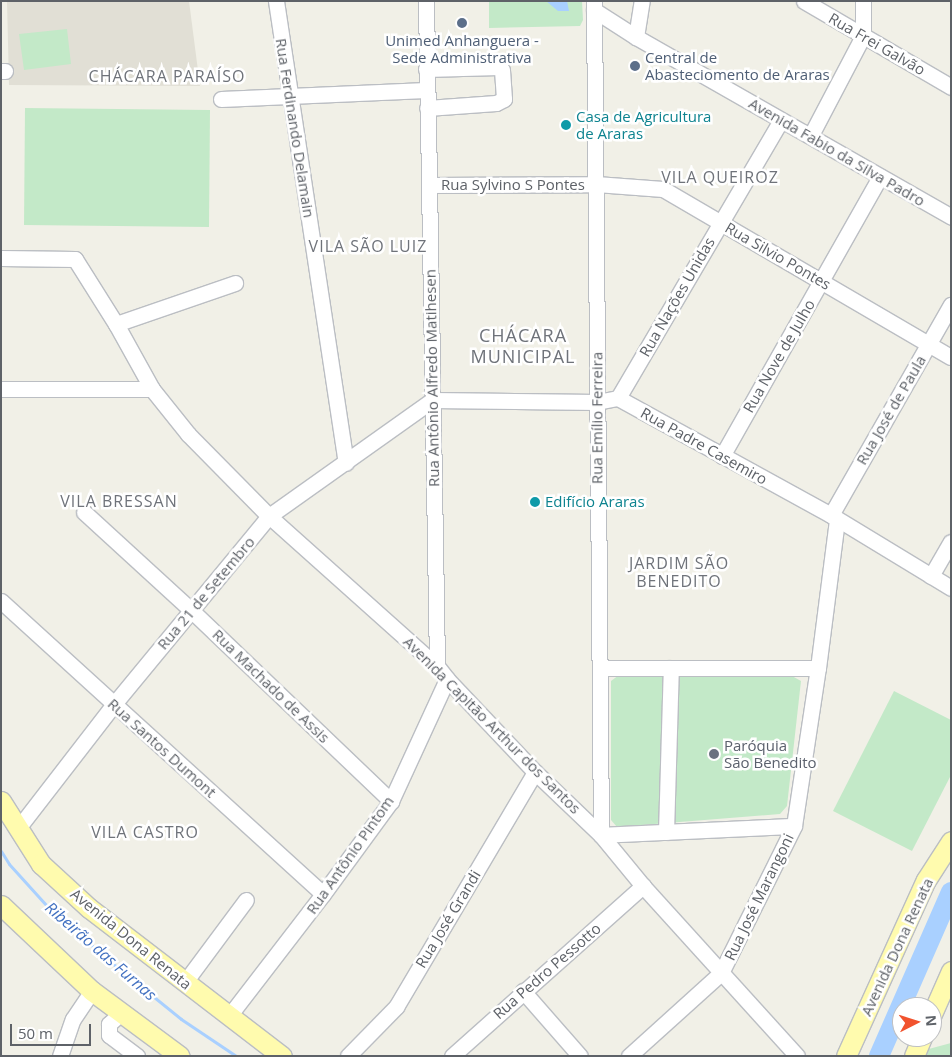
<!DOCTYPE html>
<meta charset="utf-8">
<style>
body{margin:0}
#map{position:relative;width:952px;height:1057px;overflow:hidden;background:#f1f0e7;font-family:"Open Sans",sans-serif}
div>[style]{position:absolute}
.education>*{inset:0;background:#e1dfd5}
.green>*{inset:0;background:#c3e9c8}
.water>*{inset:0;background:#a9d0ff}
.stream>*{height:3px;margin:-1.5px;padding:0 1.5px;transform-origin:1.5px;border-radius:1.5px;background:#a9d0ff}
.river>*{height:20px;margin:-10px;padding:0 10px;transform-origin:10px;border-radius:10px;background:#a9d0ff}
.roads{filter:drop-shadow(1px 0 #bbbec3) drop-shadow(-1px 0 #bbbec3) drop-shadow(0 1px #bbbec3) drop-shadow(0 -1px #bbbec3)}
.minor>*{height:15px;margin:-7.5px;padding:0 7.5px;transform-origin:7.5px;border-radius:7.5px;background:#fff}
.major>*{height:19px;margin:-9.5px;padding:0 9.5px;transform-origin:9.5px;border-radius:9.5px;background:#fffbae}
.dots>*{width:14px;height:14px;translate:-50% -50%;box-sizing:border-box;border:2px solid #fff;border-radius:50%}
span{translate:-50% -50%;white-space:nowrap;text-align:center;line-height:1.15;-webkit-text-stroke:5px #fff;paint-order:stroke}
.service-label{font-size:15px;color:#4e5e75}
.left{translate:0 -50%;text-align:left}
.street-label{font-size:15px;color:#5e6268}
.culture-label{font-size:15px;color:#0d838f}
.worship-label{font-size:15px;color:#5b616d}
.neighbourhood-label{font-size:16px;color:#6f737a;letter-spacing:1px}
.water-label{font-size:16px;color:#4271c1;font-style:italic}
.quarter-label{font-size:18px;color:#6f737a;letter-spacing:1px}
.frame{position:absolute;inset:0;border:2px solid #5e6268;pointer-events:none}
.north{position:absolute;left:892px;top:997px;width:50px;height:50px;box-sizing:border-box;background:#fff;border:1px solid #bfc0c3;border-radius:50%;rotate:85deg;font-size:14px;font-weight:700;line-height:20px;text-align:center;color:#5e6268}
.north::after{content:'';display:block;margin:auto;width:18px;height:22px;background:#f1532e;clip-path:polygon(50% 0,100% 100%,50% 72%,0 100%)}
.scale{position:absolute;left:10px;top:1024px;width:81px;height:22px;box-sizing:border-box;border:2px solid #5e6268;border-top:0;padding-left:6px;font-size:15px;line-height:18px;white-space:nowrap;color:#5e6268;-webkit-text-stroke:4px #fff;paint-order:stroke}
</style>
<div id="map">
<div class="education">
<div style="clip-path:polygon(7px 1px,189px 1px,200px 86px,9px 85px)"></div>
</div>
<div class="green">
<div style="clip-path:polygon(489px 1px,582px 1px,583px 20px,580px 26px,489px 28px)"></div>
<div style="clip-path:polygon(67px 29px,71px 64px,24px 70px,19px 34px)"></div>
<div style="clip-path:polygon(25px 108px,210px 110px,209px 227px,24px 225px)"></div>
<div style="clip-path:polygon(619px 675px,792px 676px,801px 681px,787px 806px,780px 814px,617px 827px,611px 820px,611px 681px)"></div>
<div style="clip-path:polygon(894px 691px,951px 720px,951px 775px,912px 851px,833px 811px)"></div>
<div style="clip-path:polygon(951px 1043px,951px 1056px,922px 1056px,925px 1050px)"></div>
</div>
<div class="water">
<div style="clip-path:polygon(546px 1px,567px 1px,569px 11px,558px 11px)"></div>
</div>
<div class="stream">
<div style="left:1px;top:851px;width:15px;rotate:58deg"></div>
<div style="left:9px;top:864px;width:55px;rotate:47.9deg"></div>
<div style="left:46px;top:905px;width:81px;rotate:41.5deg"></div>
<div style="left:107px;top:959px;width:95px;rotate:39deg"></div>
<div style="left:181px;top:1019px;width:66px;rotate:33.9deg"></div>
</div>
<div class="river">
<div style="left:879px;top:1056px;width:179px;rotate:-66.3deg"></div>
</div>
<div class="roads">
<div class="minor">
<div style="left:276px;top:1px;width:467px;rotate:81.4deg"></div>
<div style="left:426px;top:1px;width:665px;rotate:89.05deg"></div>
<div style="left:594px;top:1px;width:834px;rotate:89.52deg"></div>
<div style="left:601px;top:835px;width:193px;rotate:-2.7deg"></div>
<div style="left:804px;top:1px;width:170px;rotate:30.3deg"></div>
<div style="left:594px;top:10px;width:50px;rotate:32.7deg"></div>
<div style="left:636px;top:37px;width:363px;rotate:29.7deg"></div>
<div style="left:636px;top:37px;width:36px;rotate:-81deg"></div>
<div style="left:426px;top:69px;width:73px;rotate:-1.6deg"></div>
<div style="left:499px;top:67px;width:4px;rotate:45deg"></div>
<div style="left:502px;top:70px;width:29px;rotate:86deg"></div>
<div style="left:504px;top:99px;width:9px;rotate:153deg"></div>
<div style="left:496px;top:103px;width:69px;rotate:175.9deg"></div>
<div style="left:1px;top:71px;width:4px"></div>
<div style="left:221px;top:99px;width:205px;rotate:-2.5deg"></div>
<div style="left:811px;top:135px;width:112px;rotate:-62.3deg"></div>
<div style="left:863px;top:36px;width:35px;rotate:-90deg"></div>
<div style="left:429px;top:185px;width:167px;rotate:-0.3deg"></div>
<div style="left:596px;top:184px;width:67px;rotate:4.3deg"></div>
<div style="left:663px;top:189px;width:333px;rotate:30.3deg"></div>
<div style="left:1px;top:258px;width:74px;rotate:0.8deg"></div>
<div style="left:75px;top:259px;width:77px;rotate:57.8deg"></div>
<div style="left:116px;top:324px;width:74px;rotate:61deg"></div>
<div style="left:152px;top:389px;width:58px;rotate:51.3deg"></div>
<div style="left:188px;top:434px;width:115px;rotate:45.4deg"></div>
<div style="left:269px;top:516px;width:225px;rotate:41.8deg"></div>
<div style="left:437px;top:666px;width:16px;rotate:52deg"></div>
<div style="left:447px;top:679px;width:128px;rotate:46.6deg"></div>
<div style="left:535px;top:772px;width:91px;rotate:43.7deg"></div>
<div style="left:601px;top:835px;width:66px;rotate:50.5deg"></div>
<div style="left:643px;top:886px;width:229px;rotate:47.8deg"></div>
<div style="left:116px;top:324px;width:126px;rotate:-19deg"></div>
<div style="left:1px;top:389px;width:151px"></div>
<div style="left:618px;top:398px;width:322px;rotate:-59.6deg"></div>
<div style="left:722px;top:456px;width:321px;rotate:-60.5deg"></div>
<div style="left:84px;top:512px;width:145px;rotate:42.5deg"></div>
<div style="left:191px;top:610px;width:277px;rotate:43.7deg"></div>
<div style="left:831px;top:515px;width:242px;rotate:-60.3deg"></div>
<div style="left:931px;top:576px;width:39px;rotate:-60deg"></div>
<div style="left:1px;top:601px;width:435px;rotate:42.3deg"></div>
<div style="left:600px;top:668px;width:218px"></div>
<div style="left:19px;top:827px;width:155px;rotate:-52.3deg"></div>
<div style="left:114px;top:704px;width:244px;rotate:-50.5deg"></div>
<div style="left:269px;top:516px;width:200px;rotate:-35.4deg"></div>
<div style="left:432px;top:400px;width:165px;rotate:0.7deg"></div>
<div style="left:597px;top:402px;width:21px;rotate:-11deg"></div>
<div style="left:618px;top:398px;width:243px;rotate:28.8deg"></div>
<div style="left:831px;top:515px;width:140px;rotate:31.3deg"></div>
<div style="left:666px;top:832px;width:164px;rotate:-88.3deg"></div>
<div style="left:185px;top:982px;width:102px;rotate:-53.4deg"></div>
<div style="left:523px;top:991px;width:86px;rotate:48.8deg"></div>
<div style="left:120px;top:1014px;width:15px;rotate:138deg"></div>
<div style="left:109px;top:1024px;width:11px;rotate:90deg"></div>
<div style="left:109px;top:1035px;width:35px;rotate:37deg"></div>
<div style="left:229px;top:1016px;width:154px;rotate:-52.4deg"></div>
<div style="left:323px;top:894px;width:115px;rotate:-53.8deg"></div>
<div style="left:391px;top:801px;width:134px;rotate:-65.3deg"></div>
<div style="left:60px;top:1056px;width:39px;rotate:-71deg"></div>
<div style="left:73px;top:1019px;width:34px;rotate:-56deg"></div>
<div style="left:348px;top:1056px;width:69px;rotate:-45.6deg"></div>
<div style="left:396px;top:1007px;width:273px;rotate:-59.4deg"></div>
<div style="left:452px;top:1056px;width:256px;rotate:-41.7deg"></div>
<div style="left:629px;top:1056px;width:124px;rotate:-42.1deg"></div>
<div style="left:721px;top:973px;width:164px;rotate:-63.6deg"></div>
<div style="left:794px;top:826px;width:160px;rotate:-81.4deg"></div>
<div style="left:818px;top:668px;width:150px;rotate:-82.7deg"></div>
</div>
<div class="major">
<div style="left:1px;top:801px;width:75px;rotate:57.6deg"></div>
<div style="left:41px;top:864px;width:65px;rotate:42.5deg"></div>
<div style="left:89px;top:908px;width:243px;rotate:37.5deg"></div>
<div style="left:1px;top:905px;width:125px;rotate:43.4deg"></div>
<div style="left:92px;top:991px;width:109px;rotate:36.5deg"></div>
<div style="left:932px;top:1014px;width:47px;rotate:-66.2deg"></div>
<div style="left:846px;top:1056px;width:193px;rotate:-65.6deg"></div>
<div style="left:926px;top:880px;width:46px;rotate:-57.3deg"></div>
<div style="left:914px;top:1056px;width:21px;rotate:-67deg"></div>
</div>
</div>
<div class="dots">
<div style="left:462px;top:23px;background:#5c6f8a"></div>
<div style="left:635px;top:66px;background:#5c6f8a"></div>
<div style="left:566px;top:125px;background:#0f9aa8"></div>
<div style="left:535px;top:502px;background:#0f9aa8"></div>
<div style="left:714px;top:754px;background:#6b7280"></div>
</div>
<div class="service-label">
<span style="left:462px;top:49px">Unimed Anhanguera -<br>Sede Administrativa</span>
<span class="left" style="left:645px;top:66px">Central de<br>Abasteciomento de Araras</span>
</div>
<div class="street-label">
<span style="left:877px;top:44px;rotate:30deg">Rua Frei Galvão</span>
<span style="left:295px;top:128px;rotate:81deg">Rua Ferdinando Delamain</span>
<span style="left:837px;top:152px;rotate:30deg">Avenida Fabio da Silva Padro</span>
<span style="left:513px;top:185px">Rua Sylvino S Pontes</span>
<span style="left:778px;top:256px;rotate:30deg">Rua Silvio Pontes</span>
<span style="left:677px;top:297px;rotate:-60deg">Rua Nações Unidas</span>
<span style="left:779px;top:356px;rotate:-60deg">Rua Nove de Julho</span>
<span style="left:432px;top:378px;rotate:-91deg">Rua Antônio Alfredo Matihesen</span>
<span style="left:891px;top:410px;rotate:-60deg">Rua José de Paula</span>
<span style="left:597px;top:418px;rotate:-90deg">Rua Emílio Ferreira</span>
<span style="left:704px;top:446px;rotate:29deg">Rua Padre Casemiro</span>
<span style="left:206px;top:593px;rotate:-50deg">Rua 21 de Setembro</span>
<span style="left:271px;top:686px;rotate:44deg">Rua Machado de Assis</span>
<span style="left:492px;top:725px;rotate:45deg">Avenida Capitão Arthur dos Santos</span>
<span style="left:162px;top:748px;rotate:42deg">Rua Santos Dumont</span>
<span style="left:350px;top:855px;rotate:-55deg">Rua Antônio Pintom</span>
<span style="left:759px;top:897px;rotate:-64deg">Rua José Marangoni</span>
<span style="left:448px;top:919px;rotate:-59deg">Rua José Grandi</span>
<span style="left:131px;top:939px;rotate:39deg">Avenida Dona Renata</span>
<span style="left:897px;top:947px;rotate:-65deg">Avenida Dona Renata</span>
<span style="left:547px;top:971px;rotate:-41deg">Rua Pedro Pessotto</span>
</div>
<div class="culture-label">
<span class="left" style="left:576px;top:125px">Casa de Agricultura<br>de Araras</span>
<span class="left" style="left:545px;top:502px">Edifício Araras</span>
</div>
<div class="worship-label">
<span class="left" style="left:724px;top:754px">Paróquia<br>São Benedito</span>
</div>
<div class="neighbourhood-label">
<span style="left:167px;top:76px">CHÁCARA PARAÍSO</span>
<span style="left:720px;top:177px">VILA QUEIROZ</span>
<span style="left:368px;top:246px">VILA SÃO LUIZ</span>
<span style="left:119px;top:501px">VILA BRESSAN</span>
<span style="left:679px;top:572px">JARDIM SÃO<br>BENEDITO</span>
<span style="left:145px;top:832px">VILA CASTRO</span>
</div>
<div class="water-label">
<span style="left:101px;top:951px;rotate:41deg">Ribeirão das Furnas</span>
</div>
<div class="quarter-label">
<span style="left:523px;top:346px">CHÁCARA<br>MUNICIPAL</span>
</div>
<div class="frame"></div>
<div class="north">N</div>
<div class="scale">50 m</div>
</div>
